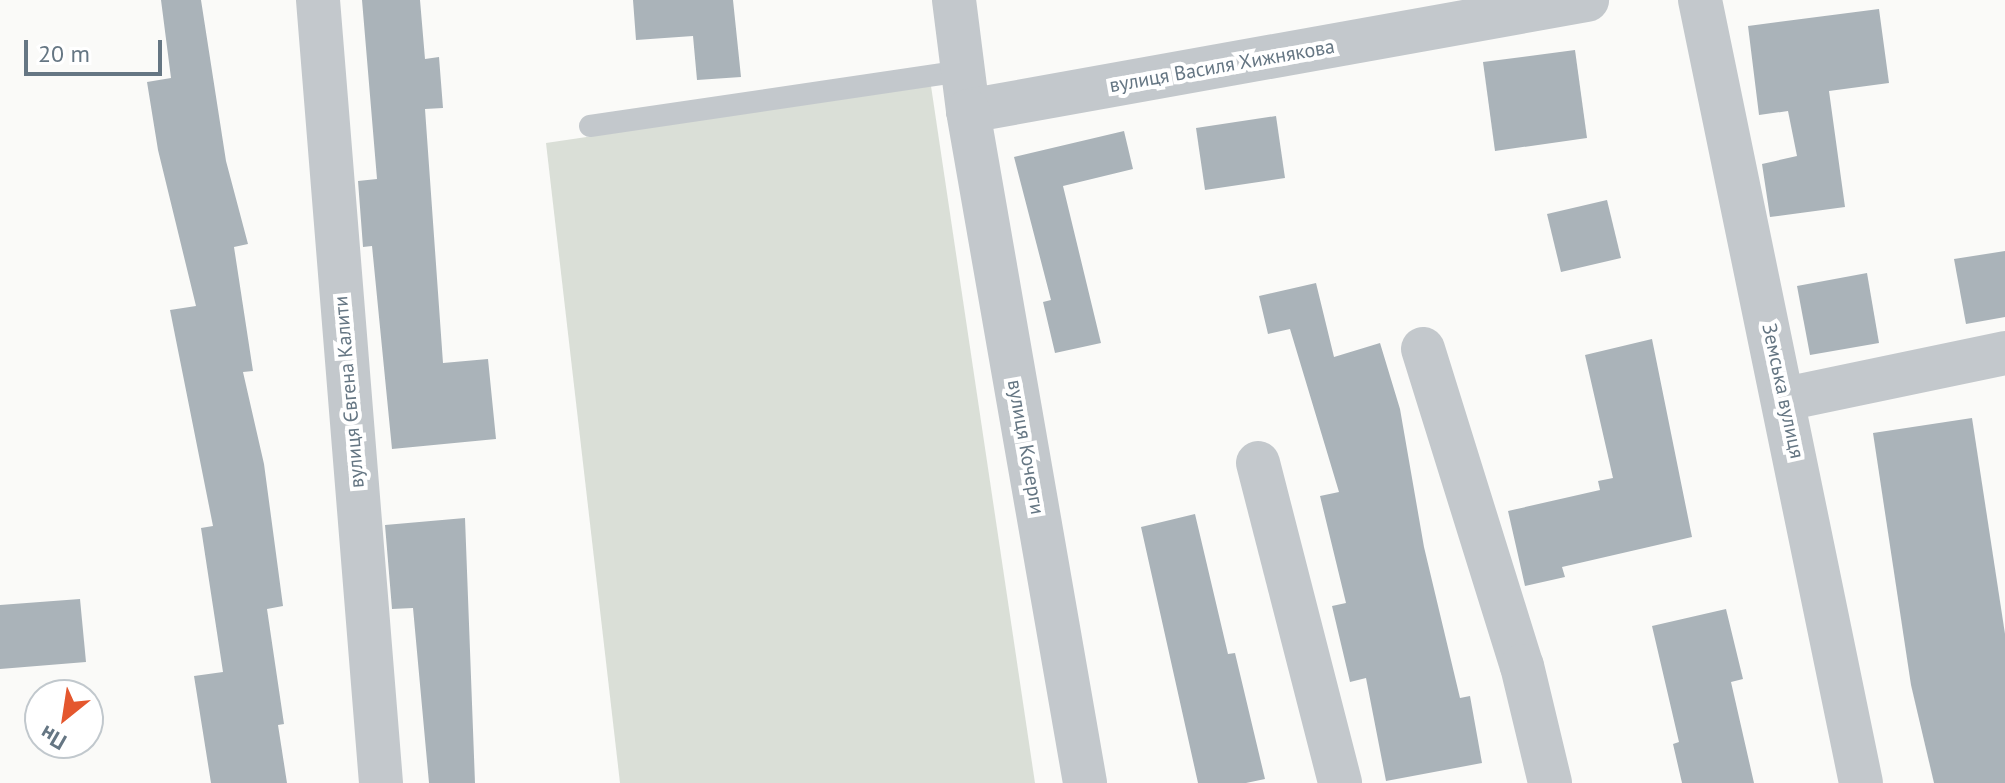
<!DOCTYPE html>
<meta charset="utf-8">
<style>
body{margin:0}
#map{position:relative;width:2005px;height:783px;overflow:hidden;background:#fafaf8;font-family:"PT Sans",sans-serif}
div>[style]{position:absolute}
.green>*{inset:0;background:#dadfd7}
.building>*{inset:0;background:#aab3b9}
.service>*{height:22px;margin:-11px;padding:0 11px;transform-origin:11px;border-radius:11px;background:#c3c8cc}
.minor>*{height:44px;margin:-22px;padding:0 22px;transform-origin:22px;border-radius:22px;background:#c3c8cc}
span{translate:-50% -50%;white-space:nowrap;text-align:center;line-height:1.15;-webkit-text-stroke:8px #fff;paint-order:stroke}
.street-label{font-size:20px;color:#657683}
.north{position:absolute;left:24px;top:679px;width:80px;height:80px;box-sizing:border-box;background:#fff;border:2px solid #c1c8cd;border-radius:50%;rotate:210deg;font-size:22px;font-weight:700;line-height:32px;text-align:center;color:#657683}
.north::after{content:'';display:block;margin:auto;width:28px;height:36px;background:#e4572e;clip-path:polygon(50% 0,100% 100%,50% 72%,0 100%)}
.scale{position:absolute;left:24px;top:40px;width:138px;height:36px;box-sizing:border-box;border:4px solid #657683;border-top:0;padding-left:10px;font-size:24px;line-height:28px;white-space:nowrap;color:#657683;-webkit-text-stroke:6px #fff;paint-order:stroke}
</style>
<div id="map">
<div class="green">
<div style="clip-path:polygon(931px 86px,1035px 783px,620px 783px,546px 143px)"></div>
</div>
<div class="building">
<div style="clip-path:polygon(161px 0,201px 0,226px 161px,248px 244px,234px 247px,253px 371px,243px 372px,264px 464px,283px 606px,267px 609px,284px 724px,278px 725px,287px 783px,211px 783px,194px 676px,223px 672px,201px 528px,213px 526px,170px 310px,196px 306px,158px 150px,147px 82px,171px 78px)"></div>
<div style="clip-path:polygon(362px 0,420px 0,425px 59px,439px 57px,443px 108px,425px 109px,443px 363px,488px 359px,496px 439px,392px 449px,372px 246px,363px 247px,358px 181px,377px 179px)"></div>
<div style="clip-path:polygon(633px 0,733px 0,741px 77px,697px 80px,693px 36px,636px 40px)"></div>
<div style="clip-path:polygon(1879px 9px,1889px 83px,1829px 91px,1845px 207px,1770px 217px,1762px 164px,1797px 156px,1788px 111px,1759px 115px,1748px 26px)"></div>
<div style="clip-path:polygon(1575px 50px,1587px 138px,1495px 151px,1483px 62px)"></div>
<div style="clip-path:polygon(1276px 116px,1285px 178px,1205px 190px,1196px 128px)"></div>
<div style="clip-path:polygon(1124px 131px,1133px 169px,1063px 186px,1101px 343px,1055px 353px,1043px 302px,1051px 300px,1014px 157px)"></div>
<div style="clip-path:polygon(1607px 200px,1621px 258px,1561px 272px,1547px 214px)"></div>
<div style="clip-path:polygon(2005px 251px,2005px 317px,1966px 324px,1954px 259px)"></div>
<div style="clip-path:polygon(1867px 273px,1879px 343px,1810px 355px,1797px 286px)"></div>
<div style="clip-path:polygon(1316px 283px,1334px 357px,1380px 343px,1400px 409px,1424px 547px,1460px 698px,1470px 696px,1482px 763px,1386px 781px,1366px 678px,1350px 682px,1332px 606px,1346px 603px,1320px 496px,1339px 492px,1290px 329px,1268px 334px,1259px 296px)"></div>
<div style="clip-path:polygon(1652px 339px,1692px 537px,1562px 567px,1565px 577px,1525px 586px,1508px 511px,1600px 490px,1598px 481px,1613px 478px,1585px 355px)"></div>
<div style="clip-path:polygon(1972px 418px,2005px 634px,2005px 783px,1934px 783px,1911px 685px,1873px 433px)"></div>
<div style="clip-path:polygon(1195px 514px,1228px 654px,1235px 653px,1265px 779px,1246px 783px,1198px 783px,1141px 527px)"></div>
<div style="clip-path:polygon(465px 518px,475px 783px,429px 783px,413px 608px,392px 609px,385px 525px)"></div>
<div style="clip-path:polygon(80px 599px,86px 662px,0 669px,0 605px)"></div>
<div style="clip-path:polygon(1726px 609px,1743px 679px,1731px 682px,1754px 783px,1682px 783px,1673px 744px,1679px 742px,1652px 626px)"></div>
</div>
<div class="service">
<div style="left:590px;top:126px;width:377px;rotate:-8.4deg"></div>
</div>
<div class="minor">
<div style="left:318px;top:0;width:786px;rotate:85.4deg"></div>
<div style="left:954px;top:0;width:112px;rotate:82.8deg"></div>
<div style="left:968px;top:111px;width:629px;rotate:-10.17deg"></div>
<div style="left:1700px;top:0;width:799px;rotate:78.38deg"></div>
<div style="left:968px;top:111px;width:682px;rotate:80.12deg"></div>
<div style="left:1423px;top:349px;width:332px;rotate:72.7deg"></div>
<div style="left:1522px;top:666px;width:120px;rotate:76.5deg"></div>
<div style="left:1785px;top:399px;width:225px;rotate:-11.8deg"></div>
<div style="left:1258px;top:463px;width:330px;rotate:75.6deg"></div>
</div>
<div class="street-label">
<span style="left:1222px;top:66px;rotate:-10deg">вулиця Василя Хижнякова</span>
<span style="left:1783px;top:391px;rotate:78deg">Земська вулиця</span>
<span style="left:349px;top:392px;rotate:-95deg">вулиця Євгена Калити</span>
<span style="left:1026px;top:447px;rotate:80deg">вулиця Кочерги</span>
</div>
<div class="north">Пн</div>
<div class="scale">20 m</div>
</div>
